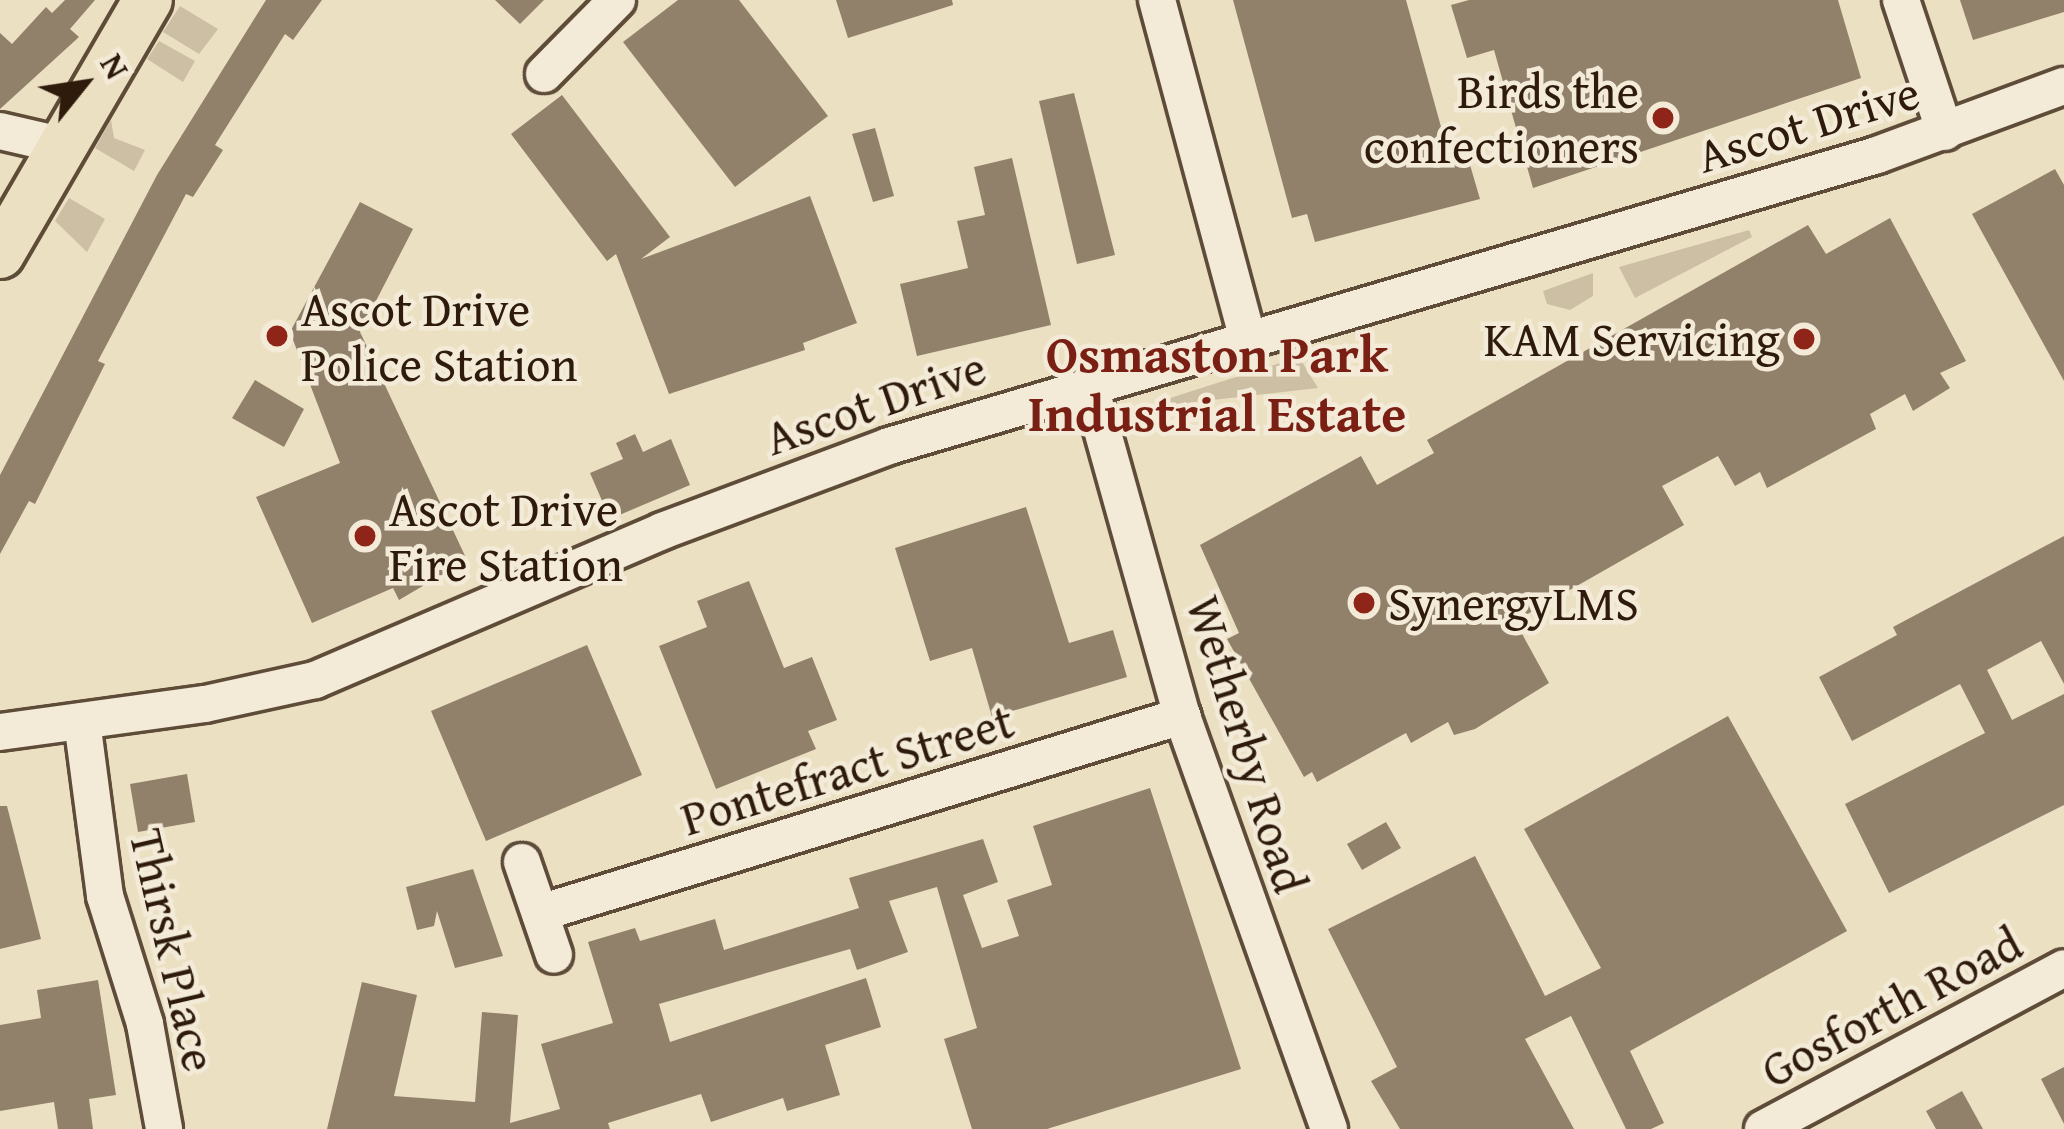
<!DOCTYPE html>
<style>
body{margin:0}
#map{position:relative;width:2064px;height:1129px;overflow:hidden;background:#ece0c3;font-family:"Gentium Book Plus",serif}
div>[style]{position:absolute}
.green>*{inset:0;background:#ccbfa4}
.building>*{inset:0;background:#91816b}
.roads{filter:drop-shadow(3px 0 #5e4c39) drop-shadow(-3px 0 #5e4c39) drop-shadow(0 3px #5e4c39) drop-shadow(0 -3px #5e4c39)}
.minor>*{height:36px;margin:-18px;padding:0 18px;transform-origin:18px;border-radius:18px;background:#f3ebd8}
.major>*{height:48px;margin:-24px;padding:0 24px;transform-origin:24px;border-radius:24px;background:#ece0c3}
.dots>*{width:33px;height:33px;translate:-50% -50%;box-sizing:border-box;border:6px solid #f3ebd8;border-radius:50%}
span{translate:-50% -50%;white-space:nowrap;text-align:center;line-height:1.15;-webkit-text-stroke:9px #f3ebd8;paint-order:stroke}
.poi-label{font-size:48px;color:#2f1b0b}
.right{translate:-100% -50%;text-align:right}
.left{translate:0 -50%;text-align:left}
.street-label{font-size:48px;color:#2f1b0b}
.neighbourhood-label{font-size:51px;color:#7a1f14;font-weight:700}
.north{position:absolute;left:24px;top:24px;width:120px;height:120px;-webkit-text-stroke:9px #f3ebd8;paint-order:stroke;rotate:60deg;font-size:33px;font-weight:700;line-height:48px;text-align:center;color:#2f1b0b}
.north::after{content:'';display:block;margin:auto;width:42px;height:54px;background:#2f1b0b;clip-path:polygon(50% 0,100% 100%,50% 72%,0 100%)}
</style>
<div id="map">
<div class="green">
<div style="clip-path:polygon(180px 6px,218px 29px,199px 54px,163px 32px)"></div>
<div style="clip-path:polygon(159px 41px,195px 61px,183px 82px,147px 59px)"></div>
<div style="clip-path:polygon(111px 120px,114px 138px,145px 150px,134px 171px,95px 148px)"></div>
<div style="clip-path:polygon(69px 198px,105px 219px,87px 252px,55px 221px)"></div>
<div style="clip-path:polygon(1749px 230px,1752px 237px,1635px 298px,1619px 267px)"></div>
<div style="clip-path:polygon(1593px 273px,1593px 296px,1570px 310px,1547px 304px,1543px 291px)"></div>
<div style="clip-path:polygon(1279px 350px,1291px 351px,1170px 385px,1169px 380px)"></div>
<div style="clip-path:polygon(1299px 357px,1318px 388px,1168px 405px,1170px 398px)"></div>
</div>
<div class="building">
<div style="clip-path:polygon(65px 0,95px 0,70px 29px,79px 37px,0 109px,0 33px,12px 44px,46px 7px,52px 13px)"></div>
<div style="clip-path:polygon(266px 0,322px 0,293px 40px,285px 34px,215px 145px,223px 150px,193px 197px,186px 194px,98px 361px,105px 364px,35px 504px,29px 501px,0 554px,0 475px,157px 175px)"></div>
<div style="clip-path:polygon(495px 0,544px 0,520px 24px)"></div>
<div style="clip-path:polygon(678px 0,739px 0,828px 116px,735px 187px,623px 42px)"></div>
<div style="clip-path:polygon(836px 0,952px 0,953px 5px,848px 38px)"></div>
<div style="clip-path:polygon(1233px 0,1406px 0,1451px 163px,1468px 158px,1480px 199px,1315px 242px,1307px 214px,1292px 218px)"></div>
<div style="clip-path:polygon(1469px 0,1838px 0,1861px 78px,1533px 188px,1494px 50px,1467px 58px,1451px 5px)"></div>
<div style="clip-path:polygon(1960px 0,2064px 0,2064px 12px,1973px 40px)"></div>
<div style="clip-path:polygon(1074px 93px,1115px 255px,1077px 264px,1039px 101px)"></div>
<div style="clip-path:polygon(562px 95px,670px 237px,641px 259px,810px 196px,857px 323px,803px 343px,805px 350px,669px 394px,616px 254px,607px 261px,511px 134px)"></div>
<div style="clip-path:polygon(875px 128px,894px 196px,873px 202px,852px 134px)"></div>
<div style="clip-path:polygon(1012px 158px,1051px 325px,917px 356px,900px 284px,968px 268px,957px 221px,985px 215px,974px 167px)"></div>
<div style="clip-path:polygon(2055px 169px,2064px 185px,2064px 381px,1972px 214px)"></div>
<div style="clip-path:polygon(360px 202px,413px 229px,360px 332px,467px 560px,399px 600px,393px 588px,312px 623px,256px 497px,340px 463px,290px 332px)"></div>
<div style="clip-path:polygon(1890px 218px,1966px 361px,1940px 373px,1950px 388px,1913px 411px,1905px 394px,1870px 414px,1876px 429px,1767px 488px,1760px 472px,1735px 486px,1718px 456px,1662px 486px,1684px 525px,1515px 621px,1549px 683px,1475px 729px,1454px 735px,1448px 722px,1411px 743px,1406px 733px,1317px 782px,1312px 772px,1304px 777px,1227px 639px,1239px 633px,1200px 545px,1361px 456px,1377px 485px,1434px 453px,1427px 440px,1808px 225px,1826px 254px)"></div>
<div style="clip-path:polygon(255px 380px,304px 409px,284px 447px,232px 418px)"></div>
<div style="clip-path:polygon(635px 434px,643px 452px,671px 439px,690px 485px,610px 519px,590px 473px,623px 459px,616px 443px)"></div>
<div style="clip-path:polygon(1026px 507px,1069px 643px,1113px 630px,1127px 677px,992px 717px,972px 648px,930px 661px,895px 548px)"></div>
<div style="clip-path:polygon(2064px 536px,2064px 684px,2041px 641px,1987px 670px,2012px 720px,2064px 694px,2064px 805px,1889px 893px,1845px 804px,1985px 733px,1960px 684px,1852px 741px,1819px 677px,1897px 635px,1893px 627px)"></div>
<div style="clip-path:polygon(749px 581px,784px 668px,812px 657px,837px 720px,808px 731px,816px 749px,716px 789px,659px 646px,707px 627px,697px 601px)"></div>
<div style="clip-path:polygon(587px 645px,642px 775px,486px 841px,431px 711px)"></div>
<div style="clip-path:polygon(1728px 716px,1847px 931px,1630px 1051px,1664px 1123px,1651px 1129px,1626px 1129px,1571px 1016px,1525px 1039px,1574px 1129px,1400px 1129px,1371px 1081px,1397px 1067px,1328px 929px,1475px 856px,1545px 996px,1601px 968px,1524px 829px)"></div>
<div style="clip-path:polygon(187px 774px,195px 822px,138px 832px,130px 784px)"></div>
<div style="clip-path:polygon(1150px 788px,1241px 1069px,1047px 1129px,972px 1129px,944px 1039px,977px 1028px,937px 887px,889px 901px,908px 952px,857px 970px,850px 949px,659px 1004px,670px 1042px,866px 978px,881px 1027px,825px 1045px,840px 1095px,787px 1111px,783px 1098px,711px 1122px,701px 1094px,608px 1123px,610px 1129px,327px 1129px,362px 982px,417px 995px,394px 1096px,475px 1102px,482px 1012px,518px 1015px,510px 1123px,560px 1109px,541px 1044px,613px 1023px,588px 942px,635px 928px,640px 941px,715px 919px,724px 950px,859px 908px,849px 878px,983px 839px,998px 882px,963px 895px,982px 948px,1019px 936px,1007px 900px,1052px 885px,1033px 826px)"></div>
<div style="clip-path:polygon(0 806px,7px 806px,41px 939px,0 949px)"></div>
<div style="clip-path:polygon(1386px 822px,1401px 848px,1362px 870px,1347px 844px)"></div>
<div style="clip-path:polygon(473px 869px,503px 956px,455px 968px,437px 911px,434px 926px,417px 930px,406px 887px)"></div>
<div style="clip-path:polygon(98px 980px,116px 1095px,89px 1099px,93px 1129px,58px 1129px,54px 1102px,0 1111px,0 1025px,41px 1018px,37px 990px)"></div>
<div style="clip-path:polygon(2064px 1067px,2064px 1124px,2041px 1079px)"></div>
<div style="clip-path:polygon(1962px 1091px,1983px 1129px,1936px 1129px,1926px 1111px)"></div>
</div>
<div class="roads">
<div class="minor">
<div style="left:1157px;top:0;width:349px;rotate:75deg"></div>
<div style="left:1901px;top:0;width:139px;rotate:71.6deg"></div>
<div style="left:544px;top:74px;width:104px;rotate:-45.4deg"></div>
<div style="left:0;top:131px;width:62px;rotate:13.1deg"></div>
<div style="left:1089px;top:383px;width:346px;rotate:74.4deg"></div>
<div style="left:1182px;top:716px;width:438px;rotate:70.4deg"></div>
<div style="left:82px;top:721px;width:177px;rotate:82.5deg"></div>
<div style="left:105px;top:896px;width:134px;rotate:72.6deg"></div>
<div style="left:145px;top:1024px;width:107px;rotate:79.7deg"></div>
<div style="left:0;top:732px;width:207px;rotate:-7.8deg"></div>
<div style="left:205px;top:704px;width:113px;rotate:-12.3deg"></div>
<div style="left:315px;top:680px;width:378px;rotate:-23.2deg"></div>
<div style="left:662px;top:531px;width:242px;rotate:-20.5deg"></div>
<div style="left:889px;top:446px;width:1030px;rotate:-16.41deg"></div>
<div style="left:1877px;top:155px;width:199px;rotate:-20.3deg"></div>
<div style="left:522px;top:862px;width:98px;rotate:71deg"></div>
<div style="left:540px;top:913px;width:672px;rotate:-17.06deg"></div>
<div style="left:1763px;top:1129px;width:341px;rotate:-28.1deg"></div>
</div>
<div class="major">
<div style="left:0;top:254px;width:294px;rotate:-59.8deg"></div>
</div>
</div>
<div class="dots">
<div style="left:1663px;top:118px;background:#8f2418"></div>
<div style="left:277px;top:336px;background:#8f2418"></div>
<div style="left:1804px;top:339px;background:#8f2418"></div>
<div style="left:365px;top:536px;background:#8f2418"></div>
<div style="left:1364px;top:603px;background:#8f2418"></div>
</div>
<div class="poi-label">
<span class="right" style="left:1639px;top:118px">Birds the<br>confectioners</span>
<span class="left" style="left:301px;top:336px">Ascot Drive<br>Police Station</span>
<span class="right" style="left:1780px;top:339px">KAM Servicing</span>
<span class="left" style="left:389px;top:536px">Ascot Drive<br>Fire Station</span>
<span class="left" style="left:1388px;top:603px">SynergyLMS</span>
</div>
<div class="street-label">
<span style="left:1808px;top:123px;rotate:-17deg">Ascot Drive</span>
<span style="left:875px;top:402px;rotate:-19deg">Ascot Drive</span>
<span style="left:1248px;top:744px;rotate:73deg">Wetherby Road</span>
<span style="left:847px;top:769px;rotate:-17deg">Pontefract Street</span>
<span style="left:174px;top:950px;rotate:77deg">Thirsk Place</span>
<span style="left:1891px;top:1006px;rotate:-28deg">Gosforth Road</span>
</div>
<div class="neighbourhood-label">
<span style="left:1217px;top:384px">Osmaston Park<br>Industrial Estate</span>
</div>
<div class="north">N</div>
</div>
